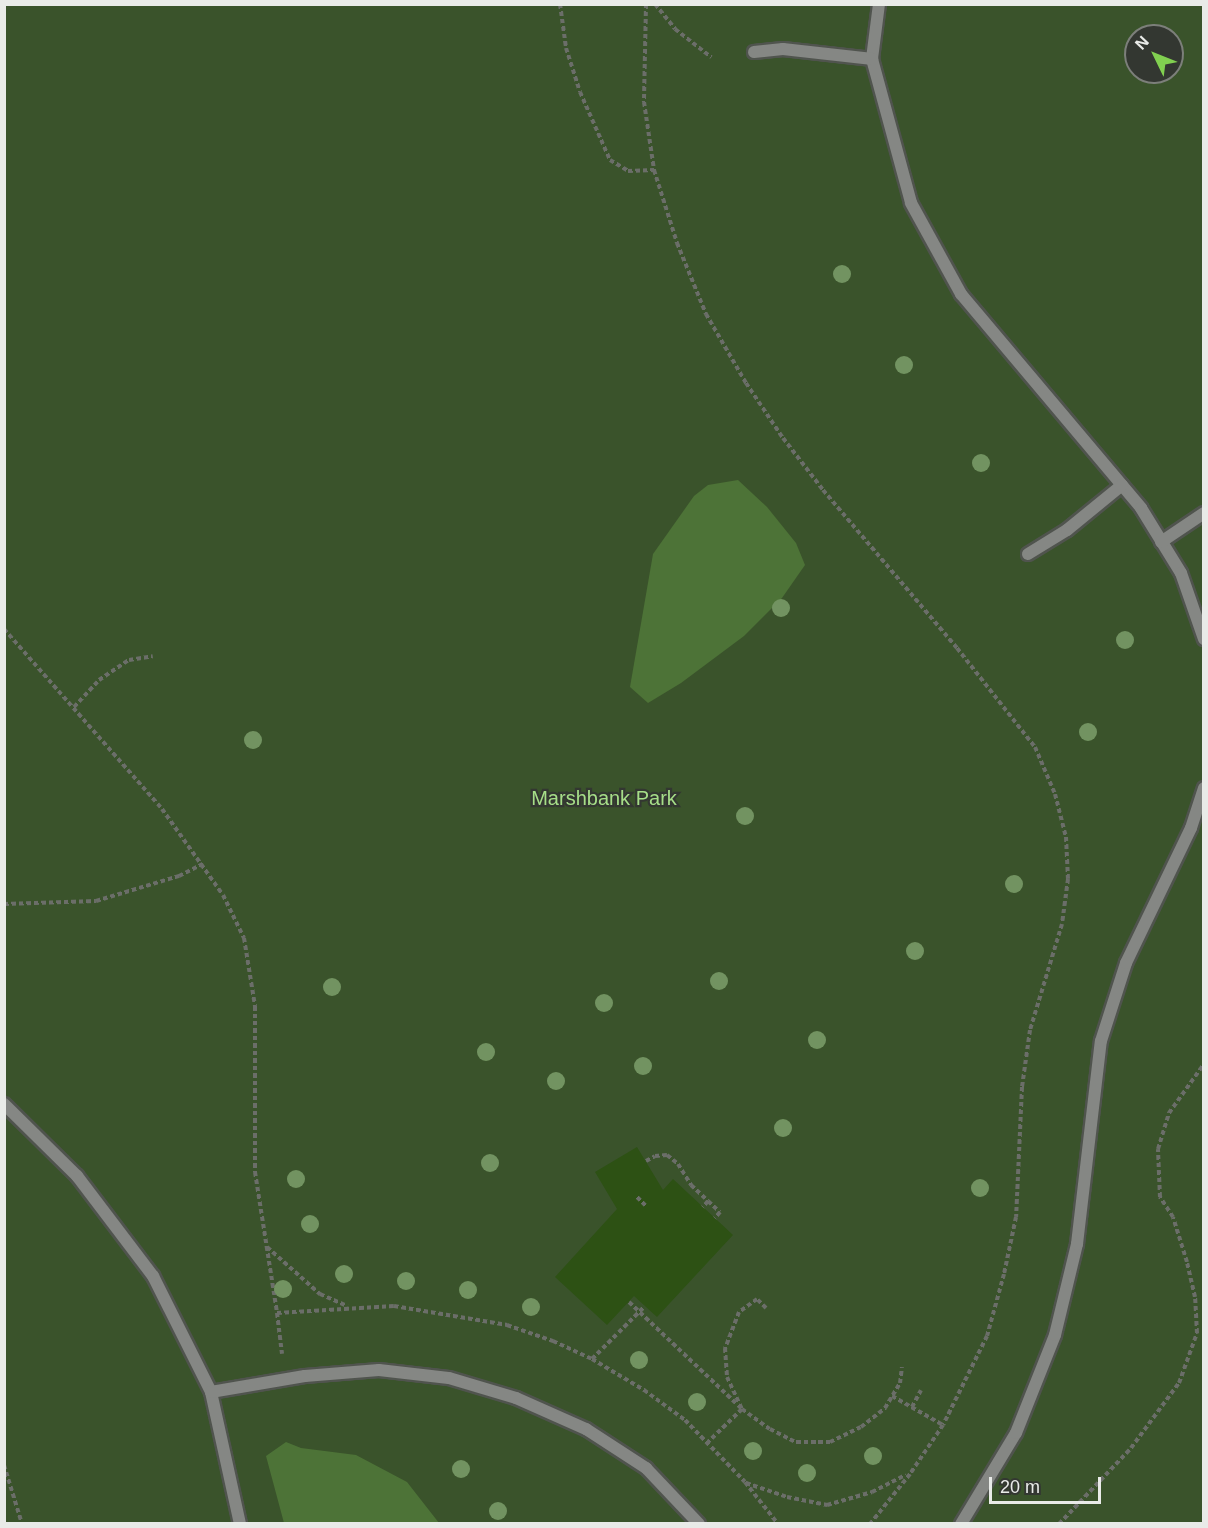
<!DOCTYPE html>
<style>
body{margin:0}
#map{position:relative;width:1208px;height:1528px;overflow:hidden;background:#333731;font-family:Helvetica,sans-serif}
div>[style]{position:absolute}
.green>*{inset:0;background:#3a532b}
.water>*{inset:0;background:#4d7337}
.building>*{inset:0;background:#2d5114}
.path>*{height:4px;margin-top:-2px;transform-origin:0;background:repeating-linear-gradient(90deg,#6b6e69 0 4.5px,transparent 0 7.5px)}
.roads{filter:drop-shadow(2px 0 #50544e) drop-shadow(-2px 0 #50544e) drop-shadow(0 2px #50544e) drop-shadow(0 -2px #50544e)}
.service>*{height:12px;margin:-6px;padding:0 6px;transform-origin:6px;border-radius:6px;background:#858784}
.trees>*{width:18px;height:18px;margin:-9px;border-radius:50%;background:#729361}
span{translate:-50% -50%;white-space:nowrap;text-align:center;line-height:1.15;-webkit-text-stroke:4.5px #333731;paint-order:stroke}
.park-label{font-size:20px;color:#a6de88}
.frame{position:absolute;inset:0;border:6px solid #e9ebe8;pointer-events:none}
.north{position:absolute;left:1124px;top:24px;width:60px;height:60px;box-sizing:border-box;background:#333731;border:2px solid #7c7f7a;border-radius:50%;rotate:313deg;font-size:16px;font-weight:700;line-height:24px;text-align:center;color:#e9ebe8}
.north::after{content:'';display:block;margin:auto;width:21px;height:27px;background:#81d050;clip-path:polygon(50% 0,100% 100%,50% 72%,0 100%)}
.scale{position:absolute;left:989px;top:1477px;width:112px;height:27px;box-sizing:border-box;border:3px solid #e9ebe8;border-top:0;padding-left:8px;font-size:18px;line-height:21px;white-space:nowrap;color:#e9ebe8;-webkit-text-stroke:4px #333731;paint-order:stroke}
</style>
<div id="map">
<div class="green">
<div style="clip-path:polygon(evenodd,5px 5px,1203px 5px,1203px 1523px,5px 1524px,5px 5px,1136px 36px,1172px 36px,1172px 72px,1136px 72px,1136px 36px)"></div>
</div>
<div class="water">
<div style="clip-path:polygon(738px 480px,767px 507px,796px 543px,805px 565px,782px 598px,744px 636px,681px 683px,648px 703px,630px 687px,653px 554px,694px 496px,708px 485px)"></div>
<div style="clip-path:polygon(286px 1442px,301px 1448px,356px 1455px,407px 1482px,439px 1523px,284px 1523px,266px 1456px)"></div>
</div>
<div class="building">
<div style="clip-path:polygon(637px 1147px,663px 1190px,673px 1179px,733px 1235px,657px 1317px,634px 1296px,607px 1325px,555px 1277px,617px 1209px,595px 1172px)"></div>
</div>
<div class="path">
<div style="left:560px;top:4px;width:44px;rotate:82.2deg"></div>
<div style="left:566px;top:48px;width:46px;rotate:72.3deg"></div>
<div style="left:580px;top:92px;width:74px;rotate:66.2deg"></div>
<div style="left:610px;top:160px;width:21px;rotate:31deg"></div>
<div style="left:628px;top:171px;width:26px;rotate:-2deg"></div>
<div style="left:646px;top:4px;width:98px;rotate:91.2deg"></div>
<div style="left:644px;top:102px;width:69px;rotate:81.6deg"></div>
<div style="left:654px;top:170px;width:77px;rotate:72.5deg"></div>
<div style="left:677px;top:243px;width:77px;rotate:67.8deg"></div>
<div style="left:706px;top:314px;width:80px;rotate:59.9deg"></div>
<div style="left:746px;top:383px;width:66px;rotate:56.1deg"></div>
<div style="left:783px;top:438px;width:66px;rotate:52.4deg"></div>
<div style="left:823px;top:490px;width:207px;rotate:49.7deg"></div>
<div style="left:957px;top:648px;width:126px;rotate:51.8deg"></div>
<div style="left:1035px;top:747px;width:51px;rotate:66.9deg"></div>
<div style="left:1055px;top:794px;width:44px;rotate:75.7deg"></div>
<div style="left:1066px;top:837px;width:42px;rotate:87.3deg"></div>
<div style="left:1068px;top:879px;width:45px;rotate:97.6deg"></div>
<div style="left:1062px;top:924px;width:111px;rotate:106.8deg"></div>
<div style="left:1030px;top:1030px;width:58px;rotate:98deg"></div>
<div style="left:1022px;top:1087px;width:130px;rotate:92.6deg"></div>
<div style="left:1016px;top:1217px;width:58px;rotate:101.9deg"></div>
<div style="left:1004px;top:1274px;width:64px;rotate:105.3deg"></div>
<div style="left:987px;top:1336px;width:99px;rotate:116.3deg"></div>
<div style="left:943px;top:1425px;width:59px;rotate:124deg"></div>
<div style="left:910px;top:1474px;width:64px;rotate:128.7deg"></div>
<div style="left:655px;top:4px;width:32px;rotate:51deg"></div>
<div style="left:675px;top:29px;width:46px;rotate:37.9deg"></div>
<div style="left:4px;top:629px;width:240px;rotate:48.7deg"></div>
<div style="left:162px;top:809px;width:105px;rotate:54.7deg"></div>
<div style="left:223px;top:895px;width:48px;rotate:64deg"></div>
<div style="left:244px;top:938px;width:69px;rotate:80.8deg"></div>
<div style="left:255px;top:1006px;width:166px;rotate:90deg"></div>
<div style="left:255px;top:1172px;width:143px;rotate:81.1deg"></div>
<div style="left:277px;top:1313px;width:117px;rotate:-3.4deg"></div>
<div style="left:394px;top:1306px;width:115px;rotate:9.5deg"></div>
<div style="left:507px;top:1325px;width:49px;rotate:19.2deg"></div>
<div style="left:553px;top:1341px;width:43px;rotate:24.8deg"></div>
<div style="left:592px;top:1359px;width:61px;rotate:30.8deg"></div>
<div style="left:644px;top:1390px;width:51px;rotate:36.2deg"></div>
<div style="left:685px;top:1420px;width:86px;rotate:45.9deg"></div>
<div style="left:745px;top:1482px;width:53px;rotate:51.8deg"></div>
<div style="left:74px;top:707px;width:37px;rotate:-47deg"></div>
<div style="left:99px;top:680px;width:36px;rotate:-34deg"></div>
<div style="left:129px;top:660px;width:24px;rotate:-9deg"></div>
<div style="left:4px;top:904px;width:92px;rotate:-1.9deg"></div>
<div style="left:96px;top:901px;width:87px;rotate:-16.8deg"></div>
<div style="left:179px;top:876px;width:27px;rotate:-27deg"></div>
<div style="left:646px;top:1161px;width:10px;rotate:-29deg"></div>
<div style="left:655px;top:1156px;width:12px;rotate:-5deg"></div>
<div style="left:667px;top:1155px;width:14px;rotate:39deg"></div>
<div style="left:678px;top:1164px;width:25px;rotate:58deg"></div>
<div style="left:691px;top:1185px;width:23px;rotate:43deg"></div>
<div style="left:708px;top:1201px;width:8px;rotate:130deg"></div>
<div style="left:637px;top:1197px;width:14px;rotate:45deg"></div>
<div style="left:708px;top:1201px;width:16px;rotate:43deg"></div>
<div style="left:720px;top:1212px;width:8px;rotate:130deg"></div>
<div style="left:267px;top:1247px;width:71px;rotate:41.6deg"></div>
<div style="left:320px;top:1294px;width:30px;rotate:24deg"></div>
<div style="left:629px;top:1302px;width:156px;rotate:43.4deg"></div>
<div style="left:742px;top:1409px;width:47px;rotate:135.9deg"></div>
<div style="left:766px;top:1308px;width:13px;rotate:-135deg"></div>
<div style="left:757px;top:1299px;width:22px;rotate:144deg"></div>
<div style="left:739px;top:1312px;width:39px;rotate:111deg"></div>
<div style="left:725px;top:1348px;width:29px;rotate:86deg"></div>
<div style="left:727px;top:1377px;width:35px;rotate:65deg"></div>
<div style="left:742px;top:1409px;width:34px;rotate:36deg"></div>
<div style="left:770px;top:1429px;width:29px;rotate:27deg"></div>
<div style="left:796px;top:1442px;width:34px"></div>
<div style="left:830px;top:1442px;width:34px;rotate:-26deg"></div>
<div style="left:861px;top:1427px;width:31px;rotate:-38deg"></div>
<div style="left:885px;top:1408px;width:29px;rotate:-59deg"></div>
<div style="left:900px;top:1383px;width:16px;rotate:-83deg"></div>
<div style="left:277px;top:1313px;width:41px;rotate:83deg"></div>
<div style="left:592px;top:1359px;width:75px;rotate:-45deg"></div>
<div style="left:892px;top:1396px;width:59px;rotate:29.6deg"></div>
<div style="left:912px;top:1407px;width:19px;rotate:-62deg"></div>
<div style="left:4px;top:1465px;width:62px;rotate:73deg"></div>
<div style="left:746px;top:1483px;width:43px;rotate:18.9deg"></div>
<div style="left:787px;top:1497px;width:41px;rotate:11.3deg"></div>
<div style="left:827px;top:1505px;width:47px;rotate:-16.1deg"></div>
<div style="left:872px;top:1492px;width:38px;rotate:-27deg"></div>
<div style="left:1059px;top:1524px;width:105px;rotate:-46.5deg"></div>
<div style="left:1131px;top:1448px;width:81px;rotate:-53.6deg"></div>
<div style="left:1179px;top:1383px;width:53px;rotate:-70.2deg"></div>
<div style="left:1197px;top:1333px;width:36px;rotate:-93deg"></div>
<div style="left:1195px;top:1297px;width:36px;rotate:-103deg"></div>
<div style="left:1187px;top:1262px;width:47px;rotate:-107.3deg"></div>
<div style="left:1173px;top:1217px;width:24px;rotate:-123deg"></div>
<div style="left:1160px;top:1197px;width:48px;rotate:-92.4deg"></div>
<div style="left:1158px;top:1149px;width:38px;rotate:-73deg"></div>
<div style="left:1169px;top:1113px;width:60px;rotate:-54.5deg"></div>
</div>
<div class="roads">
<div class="service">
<div style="left:879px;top:4px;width:55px;rotate:97.3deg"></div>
<div style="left:872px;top:59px;width:149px;rotate:74.8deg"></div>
<div style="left:911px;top:203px;width:104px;rotate:61.2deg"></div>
<div style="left:961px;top:294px;width:280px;rotate:49.9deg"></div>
<div style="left:1141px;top:508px;width:76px;rotate:58.4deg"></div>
<div style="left:1181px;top:573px;width:70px;rotate:70.8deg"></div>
<div style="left:754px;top:52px;width:29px;rotate:-6deg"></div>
<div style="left:783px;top:49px;width:90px;rotate:6.4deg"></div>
<div style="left:1161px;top:542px;width:52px;rotate:-34deg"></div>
<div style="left:1028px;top:554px;width:46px;rotate:-31.6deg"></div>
<div style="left:1067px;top:530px;width:71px;rotate:-39.3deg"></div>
<div style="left:4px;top:1104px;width:103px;rotate:44.6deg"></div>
<div style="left:77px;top:1176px;width:126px;rotate:52.8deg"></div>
<div style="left:153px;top:1276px;width:130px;rotate:63.4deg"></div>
<div style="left:211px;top:1392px;width:135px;rotate:77.6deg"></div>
<div style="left:211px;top:1392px;width:95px;rotate:-9.7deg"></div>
<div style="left:305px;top:1376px;width:74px;rotate:-4.6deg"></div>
<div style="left:379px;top:1370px;width:70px;rotate:6.5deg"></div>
<div style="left:449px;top:1378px;width:70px;rotate:16.6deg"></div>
<div style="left:516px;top:1398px;width:77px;rotate:23.9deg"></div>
<div style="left:586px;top:1429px;width:72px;rotate:33deg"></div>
<div style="left:646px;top:1468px;width:77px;rotate:46.6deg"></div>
<div style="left:961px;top:1524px;width:106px;rotate:-58.9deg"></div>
<div style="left:1016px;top:1433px;width:105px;rotate:-68.3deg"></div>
<div style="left:1055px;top:1335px;width:94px;rotate:-76.4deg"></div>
<div style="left:1077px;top:1244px;width:204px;rotate:-83.3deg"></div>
<div style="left:1101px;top:1041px;width:82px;rotate:-72.2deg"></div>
<div style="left:1126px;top:963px;width:150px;rotate:-64.3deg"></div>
<div style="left:1191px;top:828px;width:42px;rotate:-72deg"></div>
</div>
</div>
<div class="trees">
<div style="left:842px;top:274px"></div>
<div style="left:904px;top:365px"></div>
<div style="left:981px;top:463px"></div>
<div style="left:781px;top:608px"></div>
<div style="left:1125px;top:640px"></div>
<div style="left:1088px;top:732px"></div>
<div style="left:253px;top:740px"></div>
<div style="left:745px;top:816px"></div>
<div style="left:1014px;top:884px"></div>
<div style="left:915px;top:951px"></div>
<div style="left:719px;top:981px"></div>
<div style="left:332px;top:987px"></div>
<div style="left:604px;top:1003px"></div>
<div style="left:817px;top:1040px"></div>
<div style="left:486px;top:1052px"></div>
<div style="left:643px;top:1066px"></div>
<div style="left:556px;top:1081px"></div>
<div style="left:783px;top:1128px"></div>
<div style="left:490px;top:1163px"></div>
<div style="left:296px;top:1179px"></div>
<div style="left:980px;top:1188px"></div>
<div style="left:310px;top:1224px"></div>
<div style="left:344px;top:1274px"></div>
<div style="left:406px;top:1281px"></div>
<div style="left:283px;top:1289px"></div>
<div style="left:468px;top:1290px"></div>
<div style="left:531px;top:1307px"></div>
<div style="left:639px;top:1360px"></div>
<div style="left:697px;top:1402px"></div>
<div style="left:753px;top:1451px"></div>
<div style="left:873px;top:1456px"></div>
<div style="left:461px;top:1469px"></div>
<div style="left:807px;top:1473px"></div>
<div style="left:498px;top:1511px"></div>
</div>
<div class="park-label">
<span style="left:604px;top:798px">Marshbank Park</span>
</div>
<div class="frame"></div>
<div class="north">N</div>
<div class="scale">20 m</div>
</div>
